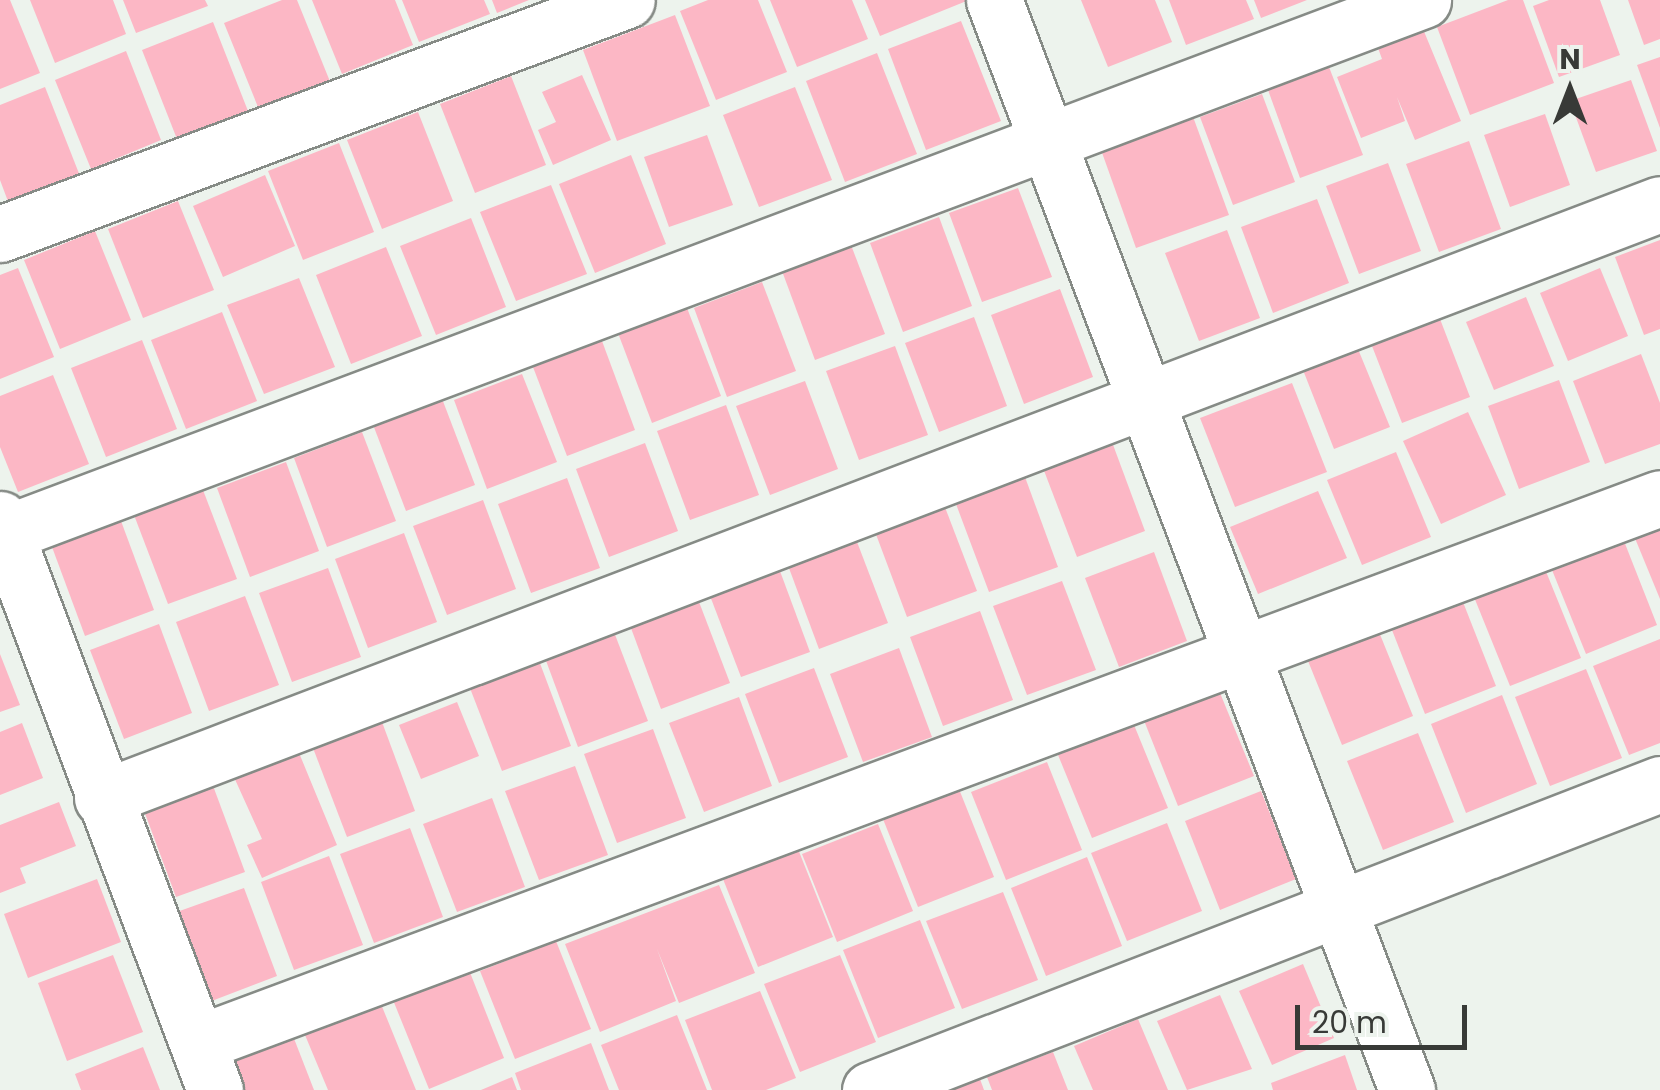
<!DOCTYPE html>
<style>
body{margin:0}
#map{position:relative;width:1660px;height:1090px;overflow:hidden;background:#edf3ed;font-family:Poppins,sans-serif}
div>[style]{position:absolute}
.building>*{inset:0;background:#fcb7c5}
.roads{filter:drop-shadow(2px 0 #868b86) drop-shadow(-2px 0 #868b86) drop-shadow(0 2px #868b86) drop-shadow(0 -2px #868b86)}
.street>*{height:55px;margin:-27.5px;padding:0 27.5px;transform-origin:27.5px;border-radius:27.5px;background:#fff}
span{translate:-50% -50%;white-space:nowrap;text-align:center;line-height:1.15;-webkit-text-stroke:9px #edf3ed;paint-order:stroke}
.north{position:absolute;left:1520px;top:40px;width:100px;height:100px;-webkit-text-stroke:8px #edf3ed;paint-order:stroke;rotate:0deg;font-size:28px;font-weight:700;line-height:40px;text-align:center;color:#383a37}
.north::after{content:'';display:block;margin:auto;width:35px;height:45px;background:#383a37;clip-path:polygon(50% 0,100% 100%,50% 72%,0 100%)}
.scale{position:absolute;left:1295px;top:1005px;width:172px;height:45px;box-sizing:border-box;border:5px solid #383a37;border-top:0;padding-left:12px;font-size:30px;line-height:35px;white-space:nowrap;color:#383a37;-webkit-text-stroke:8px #edf3ed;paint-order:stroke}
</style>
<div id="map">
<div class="building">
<div style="clip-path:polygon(0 0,10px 0,40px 73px,0 89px)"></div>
<div style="clip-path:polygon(30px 0,113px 0,126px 34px,55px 63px)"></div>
<div style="clip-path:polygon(123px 0,205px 0,208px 6px,136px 33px)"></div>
<div style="clip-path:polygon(282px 0,297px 0,331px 84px,260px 112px,224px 23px)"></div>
<div style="clip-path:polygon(312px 0,395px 0,413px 45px,342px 74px)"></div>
<div style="clip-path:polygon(402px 0,484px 0,490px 14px,419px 42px)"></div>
<div style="clip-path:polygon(492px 0,529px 0,497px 13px)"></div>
<div style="clip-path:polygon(708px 0,758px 0,787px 72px,716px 100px,680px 11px)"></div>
<div style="clip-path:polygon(770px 0,852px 0,868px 39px,797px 67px)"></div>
<div style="clip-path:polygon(865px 0,969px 0,880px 36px)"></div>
<div style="clip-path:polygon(1081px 0,1155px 0,1172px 42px,1108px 67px)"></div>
<div style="clip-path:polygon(1169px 0,1246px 0,1254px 19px,1186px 45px)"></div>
<div style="clip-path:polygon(1254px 0,1307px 0,1261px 18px)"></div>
<div style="clip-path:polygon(1508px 0,1523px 0,1554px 83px,1470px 115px,1437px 27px)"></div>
<div style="clip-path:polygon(1549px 0,1600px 0,1620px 55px,1559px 77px,1533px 6px)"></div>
<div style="clip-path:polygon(1628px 0,1660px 0,1660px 39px,1644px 45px)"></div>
<div style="clip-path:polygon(675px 15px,710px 106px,617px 141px,583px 50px)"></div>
<div style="clip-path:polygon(961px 21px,1001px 121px,926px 150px,888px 49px)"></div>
<div style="clip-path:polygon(213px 22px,248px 111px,177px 139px,142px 50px)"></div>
<div style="clip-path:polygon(1423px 29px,1461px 121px,1415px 140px,1397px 97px,1405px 121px,1361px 138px,1337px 77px,1382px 59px,1378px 48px)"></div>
<div style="clip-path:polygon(126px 51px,161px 140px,91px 169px,55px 80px)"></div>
<div style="clip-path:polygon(877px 53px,917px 154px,845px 182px,806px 81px)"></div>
<div style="clip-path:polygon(1660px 57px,1660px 128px,1637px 65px)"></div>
<div style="clip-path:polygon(1329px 67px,1363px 155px,1300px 178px,1268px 90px)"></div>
<div style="clip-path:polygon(582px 75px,611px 140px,553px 165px,538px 130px,556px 122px,542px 92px)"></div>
<div style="clip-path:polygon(511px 76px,546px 165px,475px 193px,440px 104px)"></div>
<div style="clip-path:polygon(1631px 80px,1657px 151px,1596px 172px,1570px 101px)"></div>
<div style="clip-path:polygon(45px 87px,80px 176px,9px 204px,0 180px,0 105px)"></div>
<div style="clip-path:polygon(795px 87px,832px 180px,759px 207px,723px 115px)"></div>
<div style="clip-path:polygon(1262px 94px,1295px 182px,1233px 205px,1200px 117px)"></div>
<div style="clip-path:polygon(418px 112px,453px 201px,382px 229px,347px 140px)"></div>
<div style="clip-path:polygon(1192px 114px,1229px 215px,1136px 248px,1100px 147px)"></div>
<div style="clip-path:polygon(1545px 114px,1570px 185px,1510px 207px,1484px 135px)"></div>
<div style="clip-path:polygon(707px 135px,733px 205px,669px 227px,644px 157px)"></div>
<div style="clip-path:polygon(1469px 141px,1501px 229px,1439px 252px,1406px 164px)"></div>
<div style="clip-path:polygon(339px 143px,374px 232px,303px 260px,268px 171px)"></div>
<div style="clip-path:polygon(631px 155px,666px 244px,595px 273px,559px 184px)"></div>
<div style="clip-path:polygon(1388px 163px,1421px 251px,1359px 274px,1326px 186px)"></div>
<div style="clip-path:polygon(265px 175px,295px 246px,223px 277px,193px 206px)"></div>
<div style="clip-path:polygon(551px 185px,587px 274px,516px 301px,480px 212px)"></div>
<div style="clip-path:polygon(1018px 188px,1052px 277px,982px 302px,949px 213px)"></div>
<div style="clip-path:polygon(1317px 199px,1349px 283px,1273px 313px,1241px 227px)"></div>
<div style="clip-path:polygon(178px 201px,214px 290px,143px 318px,108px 229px)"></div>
<div style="clip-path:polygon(939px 217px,972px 306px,903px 332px,870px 243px)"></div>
<div style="clip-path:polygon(471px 218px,506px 307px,436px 335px,400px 246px)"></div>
<div style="clip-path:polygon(1227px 230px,1260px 318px,1199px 341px,1165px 253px)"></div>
<div style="clip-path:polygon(95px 231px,131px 320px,60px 349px,24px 260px)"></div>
<div style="clip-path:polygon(1660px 240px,1660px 329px,1644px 335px,1615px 257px)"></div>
<div style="clip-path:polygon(851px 245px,885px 334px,815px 360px,782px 271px)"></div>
<div style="clip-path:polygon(386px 247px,422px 336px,351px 364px,316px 275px)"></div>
<div style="clip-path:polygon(18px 268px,54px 357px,0 379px,0 275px)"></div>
<div style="clip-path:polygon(1600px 268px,1628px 336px,1568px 361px,1540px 293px)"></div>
<div style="clip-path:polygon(299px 278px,335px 367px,264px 394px,227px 305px)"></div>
<div style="clip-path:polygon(762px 282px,796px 371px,727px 397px,694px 308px)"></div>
<div style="clip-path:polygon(1060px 289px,1093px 377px,1024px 404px,991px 315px)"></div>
<div style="clip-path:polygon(1526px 297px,1554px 366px,1494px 390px,1466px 322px)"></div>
<div style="clip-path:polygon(687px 308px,721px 396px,652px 423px,618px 333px)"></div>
<div style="clip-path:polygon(222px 312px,257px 401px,186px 429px,151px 340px)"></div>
<div style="clip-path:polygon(974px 317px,1007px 406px,939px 432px,905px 343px)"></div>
<div style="clip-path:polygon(1440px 319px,1470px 397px,1402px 423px,1372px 346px)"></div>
<div style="clip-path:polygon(142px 340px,177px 429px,106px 457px,71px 368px)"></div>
<div style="clip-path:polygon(602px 341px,635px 430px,567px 456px,533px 367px)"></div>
<div style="clip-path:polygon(895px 346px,928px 435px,859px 460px,826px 371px)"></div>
<div style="clip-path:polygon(1358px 349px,1390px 427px,1334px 449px,1303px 370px)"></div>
<div style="clip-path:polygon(1641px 354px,1660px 403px,1660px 444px,1605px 464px,1573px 381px)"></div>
<div style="clip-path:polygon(522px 374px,557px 462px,487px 489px,454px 400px)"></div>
<div style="clip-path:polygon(53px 375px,89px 464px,18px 492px,0 447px,0 396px)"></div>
<div style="clip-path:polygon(1559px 380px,1590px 462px,1519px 489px,1488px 406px)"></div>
<div style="clip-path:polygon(805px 381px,838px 469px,770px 495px,736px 406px)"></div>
<div style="clip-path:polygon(1292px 383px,1327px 472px,1235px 507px,1200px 418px)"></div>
<div style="clip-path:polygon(441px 396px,475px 485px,406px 511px,372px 422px)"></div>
<div style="clip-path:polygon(726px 405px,759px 495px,690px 520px,657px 431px)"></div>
<div style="clip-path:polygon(1468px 412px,1506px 495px,1441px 524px,1403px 441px)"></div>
<div style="clip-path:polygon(362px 432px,396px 521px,327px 547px,294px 458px)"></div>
<div style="clip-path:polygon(1112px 442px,1145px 531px,1077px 557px,1043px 468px)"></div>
<div style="clip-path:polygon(645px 443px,678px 531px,609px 557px,576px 469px)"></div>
<div style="clip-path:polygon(1396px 452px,1431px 537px,1362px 565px,1327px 480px)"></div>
<div style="clip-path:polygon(286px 462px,319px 551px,250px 577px,217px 488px)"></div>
<div style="clip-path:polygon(1025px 477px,1058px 567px,989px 592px,956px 504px)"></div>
<div style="clip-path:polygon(567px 478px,600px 568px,531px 593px,498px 504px)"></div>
<div style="clip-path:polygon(203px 490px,237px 579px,168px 604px,134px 515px)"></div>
<div style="clip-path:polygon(1318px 491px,1347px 558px,1258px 594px,1230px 527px)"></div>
<div style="clip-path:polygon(483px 500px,516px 589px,447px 615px,413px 526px)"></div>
<div style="clip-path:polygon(943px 502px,977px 591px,907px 617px,874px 529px)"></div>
<div style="clip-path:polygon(1660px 519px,1660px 599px,1632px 531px)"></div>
<div style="clip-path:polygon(121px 521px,154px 610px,85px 636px,52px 547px)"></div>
<div style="clip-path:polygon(404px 533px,437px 622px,368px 648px,335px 559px)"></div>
<div style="clip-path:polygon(854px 534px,888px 623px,819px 649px,786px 560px)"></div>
<div style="clip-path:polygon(1622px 536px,1657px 625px,1586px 654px,1550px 565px)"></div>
<div style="clip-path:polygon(1154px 552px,1187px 641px,1119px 667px,1085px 578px)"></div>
<div style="clip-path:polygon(777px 563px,810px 652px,741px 677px,707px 588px)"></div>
<div style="clip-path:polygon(328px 568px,361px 657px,292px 682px,259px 593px)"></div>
<div style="clip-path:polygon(1545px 569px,1581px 658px,1510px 686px,1474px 597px)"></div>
<div style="clip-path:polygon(1062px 581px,1096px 670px,1027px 695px,993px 606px)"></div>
<div style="clip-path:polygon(696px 594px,730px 683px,661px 709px,628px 620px)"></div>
<div style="clip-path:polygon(245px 596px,279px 685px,209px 711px,176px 622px)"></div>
<div style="clip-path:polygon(1461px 597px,1496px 686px,1425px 714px,1390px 625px)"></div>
<div style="clip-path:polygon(980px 611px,1013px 700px,943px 726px,910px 637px)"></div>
<div style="clip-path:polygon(159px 624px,192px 713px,124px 739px,90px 650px)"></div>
<div style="clip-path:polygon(1377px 627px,1413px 716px,1342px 745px,1306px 656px)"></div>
<div style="clip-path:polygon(614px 632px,648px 721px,578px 747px,545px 658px)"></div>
<div style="clip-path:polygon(1660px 639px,1660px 743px,1629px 755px,1593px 666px)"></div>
<div style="clip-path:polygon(899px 648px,932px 737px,863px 762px,830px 674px)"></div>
<div style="clip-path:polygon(0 654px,20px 705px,0 712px)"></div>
<div style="clip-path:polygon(538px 658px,571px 746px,502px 771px,468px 683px)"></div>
<div style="clip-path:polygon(814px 668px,848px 757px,779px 783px,745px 694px)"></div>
<div style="clip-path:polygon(1586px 669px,1622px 758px,1550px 786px,1515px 697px)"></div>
<div style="clip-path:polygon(1218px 688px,1254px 776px,1178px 806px,1143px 718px)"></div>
<div style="clip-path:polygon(1502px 695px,1537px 784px,1466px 813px,1431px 724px)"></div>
<div style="clip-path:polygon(739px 697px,772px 786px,704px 812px,669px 723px)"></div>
<div style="clip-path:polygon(457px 702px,479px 756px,421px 779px,399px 725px)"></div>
<div style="clip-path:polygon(1132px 720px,1168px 808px,1092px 838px,1056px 750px)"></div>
<div style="clip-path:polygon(382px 722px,415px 811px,347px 837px,313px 748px)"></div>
<div style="clip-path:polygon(22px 723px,43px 778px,0 795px,0 732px)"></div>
<div style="clip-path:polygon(653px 729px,686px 818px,617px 843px,584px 754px)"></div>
<div style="clip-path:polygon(1418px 733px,1454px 822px,1383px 850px,1347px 761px)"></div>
<div style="clip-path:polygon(297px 748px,337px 845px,262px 878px,247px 845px,262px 839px,233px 775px)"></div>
<div style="clip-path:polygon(1047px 762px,1082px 850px,1006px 880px,971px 792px)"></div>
<div style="clip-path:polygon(575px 766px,608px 855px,539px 880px,505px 791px)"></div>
<div style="clip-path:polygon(212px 783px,245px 872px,176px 897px,143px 808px)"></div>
<div style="clip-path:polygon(959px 789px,994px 877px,918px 907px,883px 819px)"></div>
<div style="clip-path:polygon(1261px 791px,1296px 879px,1220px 910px,1185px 821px)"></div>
<div style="clip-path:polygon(492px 798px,525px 887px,457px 912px,423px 824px)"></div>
<div style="clip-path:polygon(59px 802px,76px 846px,20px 868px,26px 883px,0 893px,0 825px)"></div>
<div style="clip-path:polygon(1167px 823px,1202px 911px,1127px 941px,1091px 853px)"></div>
<div style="clip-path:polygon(878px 824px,913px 911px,837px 942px,802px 854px)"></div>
<div style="clip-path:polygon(410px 828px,443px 917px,374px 943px,340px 854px)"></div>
<div style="clip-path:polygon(798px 849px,833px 937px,758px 967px,723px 879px)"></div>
<div style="clip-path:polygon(329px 856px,363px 945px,294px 970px,261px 882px)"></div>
<div style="clip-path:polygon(1087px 857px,1122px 946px,1046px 976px,1011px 888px)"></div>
<div style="clip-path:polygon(97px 879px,121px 942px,28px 978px,4px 914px)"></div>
<div style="clip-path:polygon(719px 885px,755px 973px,679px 1003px,657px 949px,676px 1001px,600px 1032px,565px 944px)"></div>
<div style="clip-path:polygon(244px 888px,277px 976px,209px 1002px,174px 913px)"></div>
<div style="clip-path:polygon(1003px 892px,1038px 980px,962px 1009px,926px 921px)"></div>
<div style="clip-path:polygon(920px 920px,955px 1008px,878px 1038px,843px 950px)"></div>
<div style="clip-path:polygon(556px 941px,591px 1029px,515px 1059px,480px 971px)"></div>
<div style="clip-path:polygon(113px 955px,143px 1032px,67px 1061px,38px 983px)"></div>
<div style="clip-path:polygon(840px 955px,876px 1042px,800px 1072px,764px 984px)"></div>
<div style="clip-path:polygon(1303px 964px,1334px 1038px,1272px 1065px,1239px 991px)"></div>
<div style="clip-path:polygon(469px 970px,504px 1058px,429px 1089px,393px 1000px)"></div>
<div style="clip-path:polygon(760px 991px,796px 1078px,766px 1090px,712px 1090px,685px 1020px)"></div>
<div style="clip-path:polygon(1220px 995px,1252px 1069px,1187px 1090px,1157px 1021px)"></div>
<div style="clip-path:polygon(381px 1004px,416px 1090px,328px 1090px,305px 1035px)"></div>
<div style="clip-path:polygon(677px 1015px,707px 1090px,619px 1090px,601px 1045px)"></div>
<div style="clip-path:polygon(1138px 1019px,1168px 1090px,1093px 1090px,1074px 1046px)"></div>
<div style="clip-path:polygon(293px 1036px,314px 1090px,226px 1090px,217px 1067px)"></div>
<div style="clip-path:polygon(591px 1043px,609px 1090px,521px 1090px,515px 1073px)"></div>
<div style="clip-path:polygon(143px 1047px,160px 1090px,81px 1090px,75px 1074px)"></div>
<div style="clip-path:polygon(1053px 1052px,1068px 1090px,992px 1090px,987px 1077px)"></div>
<div style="clip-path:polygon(1345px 1055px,1357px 1090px,1273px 1090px,1271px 1083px)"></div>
<div style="clip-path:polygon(512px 1077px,517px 1090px,481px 1090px)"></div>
<div style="clip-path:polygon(980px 1079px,984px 1090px,952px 1090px)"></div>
</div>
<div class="roads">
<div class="street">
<div style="left:994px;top:0;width:1166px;rotate:69.25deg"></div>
<div style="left:0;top:234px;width:669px;rotate:-20.47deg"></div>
<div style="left:0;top:519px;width:610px;rotate:69.37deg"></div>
<div style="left:6px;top:533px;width:1514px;rotate:-20.61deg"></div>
<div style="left:102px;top:798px;width:1667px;rotate:-20.87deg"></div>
<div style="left:198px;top:1043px;width:1560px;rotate:-20.44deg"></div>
<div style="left:870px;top:1090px;width:847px;rotate:-21.17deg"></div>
</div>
</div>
<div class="north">N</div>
<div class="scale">20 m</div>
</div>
